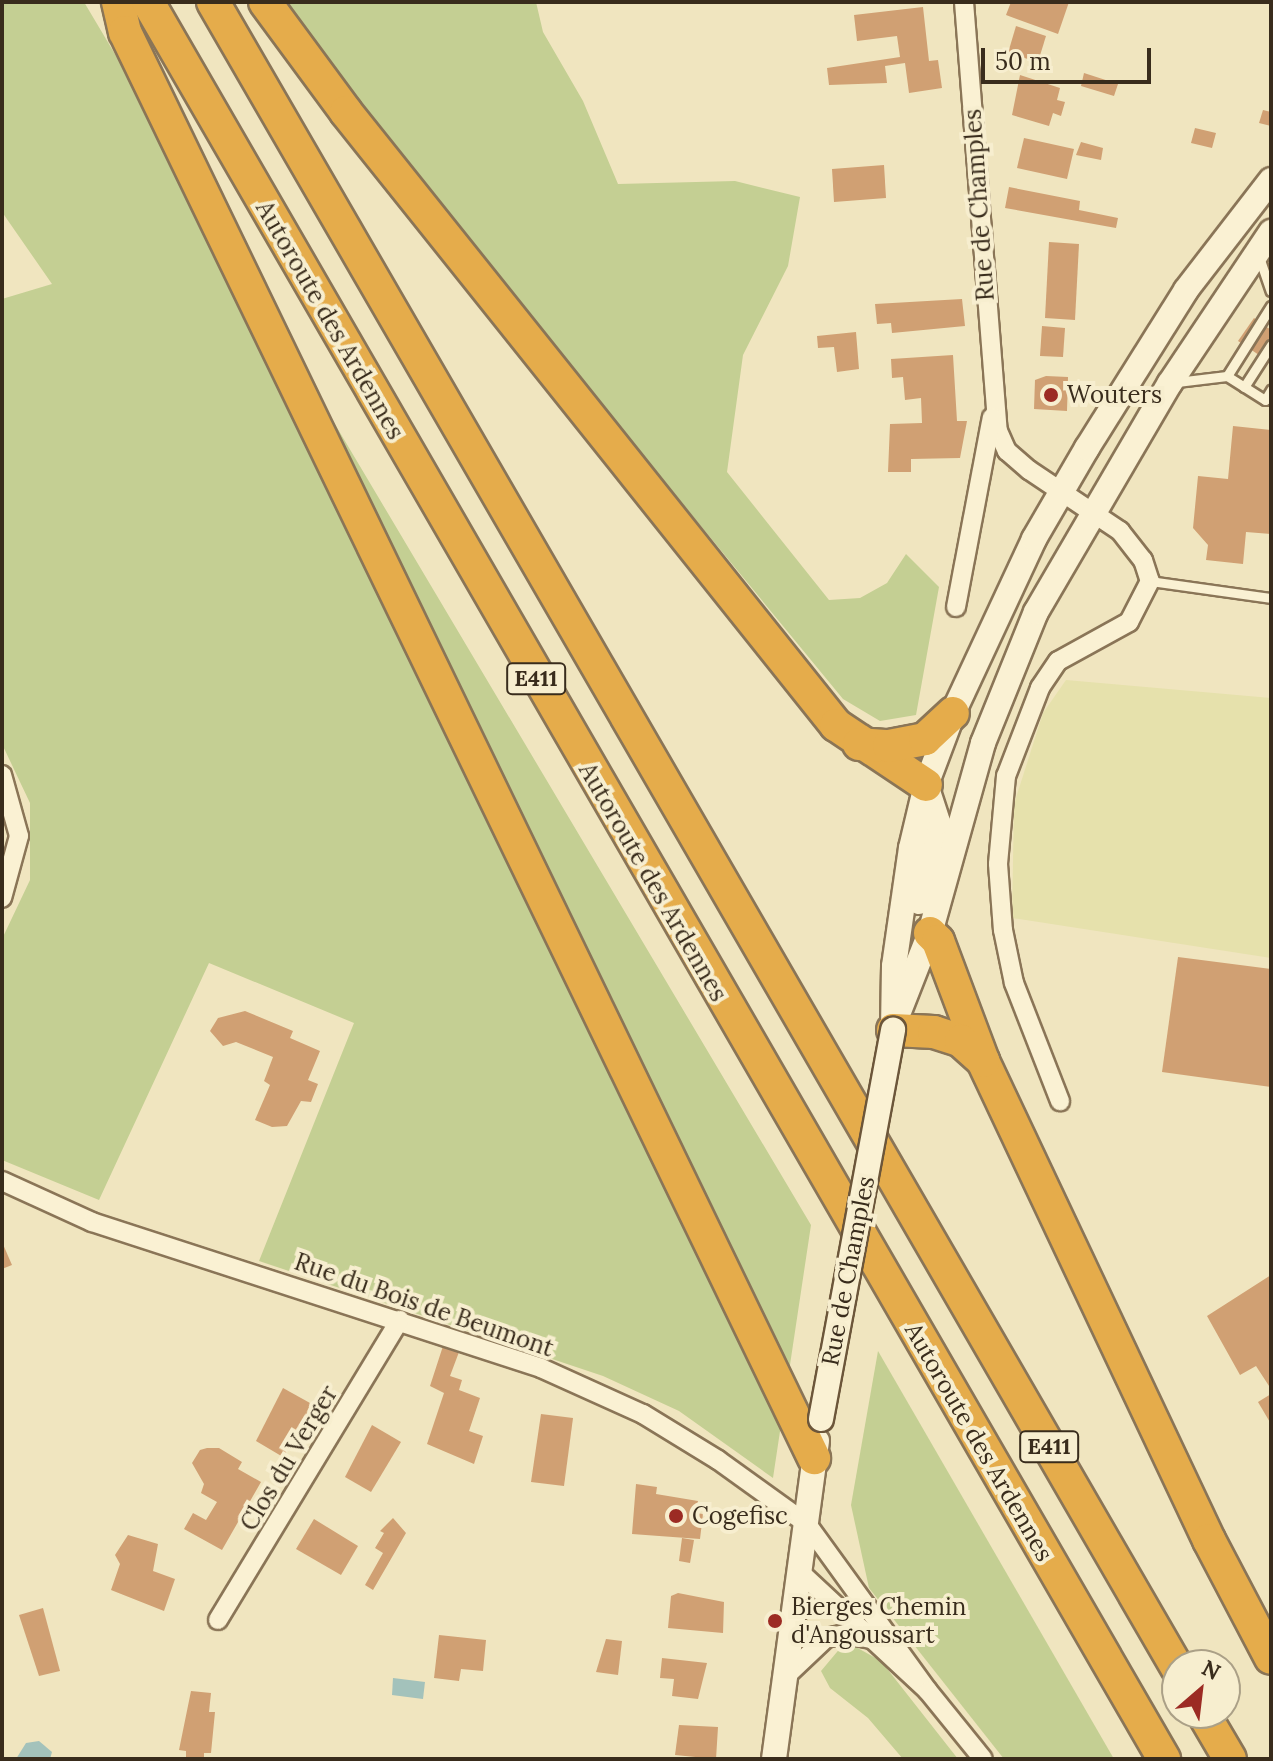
<!DOCTYPE html>
<style>
body{margin:0}
#map{position:relative;width:1273px;height:1761px;overflow:hidden;background:#f0e5bf;font-family:Lora,serif}
div>[style]{position:absolute}
.farmland>*{inset:0;background:#e6e1ac}
.green>*{inset:0;background:#c4cf93}
.water>*{inset:0;background:#a3c2bb}
.building>*{inset:0;background:#d0a073}
.roads{filter:drop-shadow(2px 0 #8a7557) drop-shadow(-2px 0 #8a7557) drop-shadow(0 2px #8a7557) drop-shadow(0 -2px #8a7557)}
.lane>*{height:9px;margin:-4.5px;padding:0 4.5px;transform-origin:4.5px;border-radius:4.5px;background:#faf1d3}
.street>*{height:18px;margin:-9px;padding:0 9px;transform-origin:9px;border-radius:9px;background:#faf1d3}
.secondary>*{height:24px;margin:-12px;padding:0 12px;transform-origin:12px;border-radius:12px;background:#faf1d3}
.highway>*{height:32px;margin:-16px;padding:0 16px;transform-origin:16px;border-radius:16px;background:#e5ac4b}
.bridges{filter:drop-shadow(2px 0 #6c563a) drop-shadow(-2px 0 #6c563a) drop-shadow(0 2px #6c563a) drop-shadow(0 -2px #6c563a)}
.secondary-bridge>*{height:24px;margin:-12px;padding:0 12px;transform-origin:12px;border-radius:12px;background:#faf1d3}
.dots>*{width:22px;height:22px;translate:-50% -50%;box-sizing:border-box;border:4px solid #f7eecf;border-radius:50%}
span{translate:-50% -50%;white-space:nowrap;text-align:center;line-height:1.15;-webkit-text-stroke:8px #f7eecf;paint-order:stroke}
.shield-label span{padding:2px 6px;background:#f7eecf;border:2px solid;border-radius:6px;-webkit-text-stroke-width:0}
.shield-label{font-size:22px;color:#392c1c;font-weight:700}
.street-label{font-size:24px;color:#392c1c}
.poi-label{font-size:24px;color:#392c1c}
.left{translate:0 -50%;text-align:left}
.frame{position:absolute;inset:0;border:4px solid #392c1c;pointer-events:none}
.north{position:absolute;left:1161px;top:1649px;width:80px;height:80px;box-sizing:border-box;background:#f7eecf;border:2px solid #aba087;border-radius:50%;rotate:28deg;font-size:22px;font-weight:700;line-height:32px;text-align:center;color:#392c1c}
.north::after{content:'';display:block;margin:auto;width:28px;height:36px;background:#9c2b24;clip-path:polygon(50% 0,100% 100%,50% 72%,0 100%)}
.scale{position:absolute;left:981px;top:48px;width:170px;height:36px;box-sizing:border-box;border:4px solid #392c1c;border-top:0;padding-left:10px;font-size:24px;line-height:28px;white-space:nowrap;color:#392c1c;-webkit-text-stroke:6px #f7eecf;paint-order:stroke}
</style>
<div id="map">
<div class="farmland">
<div style="clip-path:polygon(1066px 680px,1271px 698px,1271px 958px,1012px 918px,1014px 804px,1043px 713px)"></div>
</div>
<div class="green">
<div style="clip-path:polygon(2px 2px,84px 2px,811px 1225px,773px 1478px,679px 1411px,603px 1376px,259px 1261px,354px 1023px,209px 963px,99px 1200px,2px 1160px,2px 939px,30px 880px,30px 803px,2px 744px,2px 299px,52px 284px,2px 212px)"></div>
<div style="clip-path:polygon(286px 2px,536px 2px,543px 32px,583px 101px,618px 184px,735px 181px,800px 197px,788px 266px,743px 355px,727px 472px,829px 600px,860px 598px,887px 583px,906px 554px,939px 587px,916px 715px,880px 721px,843px 699px,428px 194px)"></div>
<div style="clip-path:polygon(878px 1351px,1114px 1759px,1004px 1759px,869px 1588px,851px 1505px)"></div>
<div style="clip-path:polygon(842px 1646px,854px 1646px,881px 1661px,958px 1759px,903px 1759px,868px 1718px,830px 1688px,821px 1671px)"></div>
</div>
<div class="water">
<div style="clip-path:polygon(393px 1678px,425px 1682px,423px 1699px,392px 1695px)"></div>
<div style="clip-path:polygon(39px 1741px,52px 1752px,50px 1759px,16px 1759px,26px 1743px)"></div>
</div>
<div class="building">
<div style="clip-path:polygon(1011px 2px,1069px 2px,1058px 34px,1006px 15px)"></div>
<div style="clip-path:polygon(923px 7px,929px 61px,938px 60px,942px 88px,909px 93px,905px 63px,885px 66px,887px 83px,829px 85px,827px 68px,900px 57px,897px 36px,857px 41px,854px 15px)"></div>
<div style="clip-path:polygon(1016px 26px,1046px 36px,1038px 62px,1008px 53px)"></div>
<div style="clip-path:polygon(1084px 73px,1118px 84px,1114px 96px,1081px 86px)"></div>
<div style="clip-path:polygon(1020px 75px,1060px 88px,1057px 100px,1065px 102px,1061px 116px,1053px 113px,1049px 126px,1012px 115px)"></div>
<div style="clip-path:polygon(1263px 110px,1271px 112px,1271px 126px,1259px 123px)"></div>
<div style="clip-path:polygon(1195px 128px,1216px 133px,1212px 148px,1191px 143px)"></div>
<div style="clip-path:polygon(1024px 138px,1074px 149px,1067px 179px,1017px 168px)"></div>
<div style="clip-path:polygon(1081px 142px,1103px 148px,1101px 160px,1076px 155px)"></div>
<div style="clip-path:polygon(884px 165px,886px 198px,834px 202px,832px 169px)"></div>
<div style="clip-path:polygon(1009px 187px,1080px 201px,1079px 210px,1118px 218px,1116px 228px,1005px 208px)"></div>
<div style="clip-path:polygon(1049px 242px,1079px 244px,1075px 320px,1045px 318px)"></div>
<div style="clip-path:polygon(962px 299px,965px 326px,892px 333px,891px 323px,877px 324px,875px 304px)"></div>
<div style="clip-path:polygon(1254px 318px,1271px 330px,1271px 363px,1238px 341px)"></div>
<div style="clip-path:polygon(1042px 326px,1065px 328px,1063px 357px,1040px 356px)"></div>
<div style="clip-path:polygon(856px 332px,859px 369px,837px 372px,834px 347px,818px 348px,817px 336px)"></div>
<div style="clip-path:polygon(953px 355px,957px 421px,967px 421px,960px 458px,911px 459px,911px 472px,888px 472px,890px 424px,922px 423px,921px 398px,905px 400px,903px 377px,892px 378px,891px 359px)"></div>
<div style="clip-path:polygon(1046px 376px,1068px 377px,1067px 411px,1034px 409px,1035px 380px)"></div>
<div style="clip-path:polygon(1233px 426px,1271px 430px,1271px 534px,1246px 532px,1243px 564px,1206px 560px,1208px 545px,1193px 528px,1198px 476px,1228px 479px)"></div>
<div style="clip-path:polygon(1178px 957px,1271px 969px,1271px 1087px,1162px 1072px)"></div>
<div style="clip-path:polygon(245px 1011px,293px 1031px,290px 1038px,320px 1051px,308px 1080px,318px 1084px,311px 1102px,301px 1101px,287px 1126px,272px 1127px,255px 1120px,270px 1085px,264px 1081px,273px 1057px,236px 1042px,223px 1046px,210px 1031px,218px 1018px)"></div>
<div style="clip-path:polygon(2px 1242px,12px 1265px,2px 1269px)"></div>
<div style="clip-path:polygon(1271px 1275px,1271px 1389px,1256px 1366px,1240px 1375px,1207px 1316px)"></div>
<div style="clip-path:polygon(443px 1346px,459px 1352px,450px 1376px,462px 1380px,459px 1390px,480px 1398px,469px 1431px,483px 1436px,474px 1464px,427px 1444px,444px 1393px,430px 1386px)"></div>
<div style="clip-path:polygon(283px 1388px,310px 1403px,303px 1428px,283px 1457px,256px 1441px)"></div>
<div style="clip-path:polygon(1271px 1394px,1271px 1424px,1258px 1402px)"></div>
<div style="clip-path:polygon(541px 1414px,573px 1418px,564px 1486px,531px 1482px)"></div>
<div style="clip-path:polygon(372px 1425px,401px 1442px,371px 1492px,345px 1477px)"></div>
<div style="clip-path:polygon(207px 1448px,219px 1448px,242px 1462px,238px 1469px,261px 1482px,222px 1550px,184px 1529px,193px 1513px,206px 1520px,217px 1502px,201px 1493px,204px 1484px,192px 1463px,200px 1450px)"></div>
<div style="clip-path:polygon(636px 1484px,657px 1487px,656px 1494px,698px 1501px,696px 1513px,703px 1514px,700px 1539px,632px 1534px)"></div>
<div style="clip-path:polygon(393px 1518px,406px 1533px,373px 1590px,365px 1585px,383px 1553px,375px 1548px,384px 1533px,380px 1531px)"></div>
<div style="clip-path:polygon(314px 1519px,358px 1546px,341px 1575px,296px 1549px)"></div>
<div style="clip-path:polygon(128px 1535px,158px 1544px,153px 1571px,175px 1579px,164px 1611px,111px 1590px,120px 1564px,115px 1555px)"></div>
<div style="clip-path:polygon(682px 1538px,694px 1540px,690px 1563px,679px 1561px)"></div>
<div style="clip-path:polygon(678px 1593px,724px 1602px,723px 1633px,668px 1628px,671px 1596px)"></div>
<div style="clip-path:polygon(43px 1608px,60px 1671px,39px 1676px,19px 1615px)"></div>
<div style="clip-path:polygon(439px 1635px,486px 1640px,483px 1671px,461px 1669px,459px 1681px,434px 1678px)"></div>
<div style="clip-path:polygon(606px 1639px,622px 1641px,618px 1675px,596px 1672px)"></div>
<div style="clip-path:polygon(662px 1658px,707px 1663px,698px 1699px,672px 1696px,674px 1679px,660px 1678px)"></div>
<div style="clip-path:polygon(191px 1691px,211px 1693px,209px 1712px,215px 1712px,211px 1753px,204px 1753px,204px 1759px,186px 1759px,186px 1751px,179px 1750px)"></div>
<div style="clip-path:polygon(679px 1725px,718px 1727px,716px 1759px,675px 1755px)"></div>
</div>
<div class="roads">
<div class="lane">
<div style="left:1259px;top:257px;width:36px;rotate:71deg"></div>
<div style="left:1227px;top:376px;width:45px;rotate:32.3deg"></div>
<div style="left:1265px;top:400px;width:12px;rotate:-59deg"></div>
<div style="left:1177px;top:382px;width:50px;rotate:-6.8deg"></div>
<div style="left:1227px;top:376px;width:83px;rotate:-57.8deg"></div>
<div style="left:1244px;top:387px;width:50px;rotate:-57.3deg"></div>
<div style="left:1150px;top:581px;width:122px;rotate:8deg"></div>
</div>
<div class="street">
<div style="left:964px;top:2px;width:430px;rotate:85.5deg"></div>
<div style="left:998px;top:431px;width:22px;rotate:66deg"></div>
<div style="left:1007px;top:451px;width:29px;rotate:41deg"></div>
<div style="left:1029px;top:470px;width:110px;rotate:33.8deg"></div>
<div style="left:1120px;top:531px;width:37px;rotate:52deg"></div>
<div style="left:1143px;top:560px;width:22px;rotate:72deg"></div>
<div style="left:1150px;top:581px;width:46px;rotate:117.1deg"></div>
<div style="left:1129px;top:622px;width:81px;rotate:151.2deg"></div>
<div style="left:1058px;top:661px;width:32px;rotate:124deg"></div>
<div style="left:1040px;top:688px;width:94px;rotate:111.1deg"></div>
<div style="left:1006px;top:776px;width:88px;rotate:95.2deg"></div>
<div style="left:998px;top:864px;width:66px;rotate:85.7deg"></div>
<div style="left:1003px;top:930px;width:54px;rotate:78.3deg"></div>
<div style="left:1014px;top:983px;width:127px;rotate:68.7deg"></div>
<div style="left:956px;top:607px;width:193px;rotate:-79.3deg"></div>
<div style="left:2px;top:775px;width:63px;rotate:74.4deg"></div>
<div style="left:19px;top:836px;width:64px;rotate:105.3deg"></div>
<div style="left:2px;top:1181px;width:99px;rotate:24.5deg"></div>
<div style="left:92px;top:1222px;width:472px;rotate:18deg"></div>
<div style="left:541px;top:1368px;width:112px;rotate:24.3deg"></div>
<div style="left:643px;top:1414px;width:88px;rotate:31.5deg"></div>
<div style="left:718px;top:1460px;width:110px;rotate:35.7deg"></div>
<div style="left:807px;top:1524px;width:206px;rotate:54.1deg"></div>
<div style="left:801px;top:1573px;width:173px;rotate:42.9deg"></div>
<div style="left:928px;top:1691px;width:87px;rotate:51deg"></div>
<div style="left:218px;top:1620px;width:351px;rotate:-58.8deg"></div>
<div style="left:786px;top:1676px;width:55px;rotate:-43.5deg"></div>
<div style="left:826px;top:1638px;width:19px;rotate:-12deg"></div>
<div style="left:845px;top:1634px;width:26px;rotate:11deg"></div>
</div>
<div class="secondary">
<div style="left:919px;top:902px;width:82px;rotate:-76.6deg"></div>
<div style="left:938px;top:822px;width:39px;rotate:-108deg"></div>
<div style="left:900px;top:1009px;width:82px;rotate:-68.5deg"></div>
<div style="left:930px;top:933px;width:197px;rotate:-74.4deg"></div>
<div style="left:983px;top:743px;width:141px;rotate:-68deg"></div>
<div style="left:1036px;top:612px;width:265px;rotate:-59.7deg"></div>
<div style="left:1170px;top:383px;width:182px;rotate:-56.2deg"></div>
<div style="left:893px;top:1030px;width:64px;rotate:-89.1deg"></div>
<div style="left:894px;top:966px;width:119px;rotate:-81.8deg"></div>
<div style="left:911px;top:848px;width:65px;rotate:-76.6deg"></div>
<div style="left:926px;top:785px;width:77px;rotate:-69.4deg"></div>
<div style="left:953px;top:713px;width:192px;rotate:-65deg"></div>
<div style="left:1034px;top:539px;width:105px;rotate:-59.8deg"></div>
<div style="left:1087px;top:448px;width:186px;rotate:-57.9deg"></div>
<div style="left:1186px;top:290px;width:139px;rotate:-52.3deg"></div>
<div style="left:774px;top:1759px;width:321px;rotate:-82.3deg"></div>
</div>
<div class="highway">
<div style="left:118px;top:2px;width:31px;rotate:77deg"></div>
<div style="left:125px;top:32px;width:1584px;rotate:64.21deg"></div>
<div style="left:148px;top:2px;width:2030px;rotate:59.96deg"></div>
<div style="left:213px;top:2px;width:1925px;rotate:59.94deg"></div>
<div style="left:265px;top:2px;width:137px;rotate:53.6deg"></div>
<div style="left:346px;top:112px;width:785px;rotate:51.36deg"></div>
<div style="left:836px;top:725px;width:108px;rotate:33.7deg"></div>
<div style="left:859px;top:744px;width:30px;rotate:4deg"></div>
<div style="left:889px;top:746px;width:37px;rotate:-11deg"></div>
<div style="left:925px;top:739px;width:38px;rotate:-43deg"></div>
<div style="left:930px;top:933px;width:11px;rotate:45deg"></div>
<div style="left:938px;top:941px;width:128px;rotate:69.4deg"></div>
<div style="left:983px;top:1061px;width:530px;rotate:64.74deg"></div>
<div style="left:1209px;top:1540px;width:133px;rotate:62.3deg"></div>
<div style="left:893px;top:1030px;width:41px;rotate:2.8deg"></div>
<div style="left:934px;top:1032px;width:28px;rotate:18deg"></div>
<div style="left:961px;top:1041px;width:30px;rotate:42deg"></div>
<div style="left:1203px;top:1713px;width:53px;rotate:59.6deg"></div>
</div>
</div>
<div class="bridges">
<div class="secondary-bridge">
<div style="left:821px;top:1419px;width:396px;rotate:-79.5deg"></div>
</div>
</div>
<div class="dots">
<div style="left:1051px;top:395px;background:#9c2b24"></div>
<div style="left:676px;top:1516px;background:#9c2b24"></div>
<div style="left:775px;top:1621px;background:#9c2b24"></div>
</div>
<div class="shield-label">
<span style="left:536px;top:679px">E411</span>
<span style="left:1049px;top:1447px">E411</span>
</div>
<div class="street-label">
<span style="left:979px;top:205px;rotate:-94deg">Rue de Champles</span>
<span style="left:330px;top:320px;rotate:60deg">Autoroute des Ardennes</span>
<span style="left:653px;top:882px;rotate:60deg">Autoroute des Ardennes</span>
<span style="left:848px;top:1271px;rotate:-79deg">Rue de Champles</span>
<span style="left:424px;top:1305px;rotate:19deg">Rue du Bois de Beumont</span>
<span style="left:979px;top:1442px;rotate:60deg">Autoroute des Ardennes</span>
<span style="left:289px;top:1458px;rotate:-59deg">Clos du Verger</span>
</div>
<div class="poi-label">
<span class="left" style="left:1067px;top:395px">Wouters</span>
<span class="left" style="left:692px;top:1516px">Cogefisc</span>
<span class="left" style="left:791px;top:1621px">Bierges Chemin<br>d'Angoussart</span>
</div>
<div class="frame"></div>
<div class="north">N</div>
<div class="scale">50 m</div>
</div>
